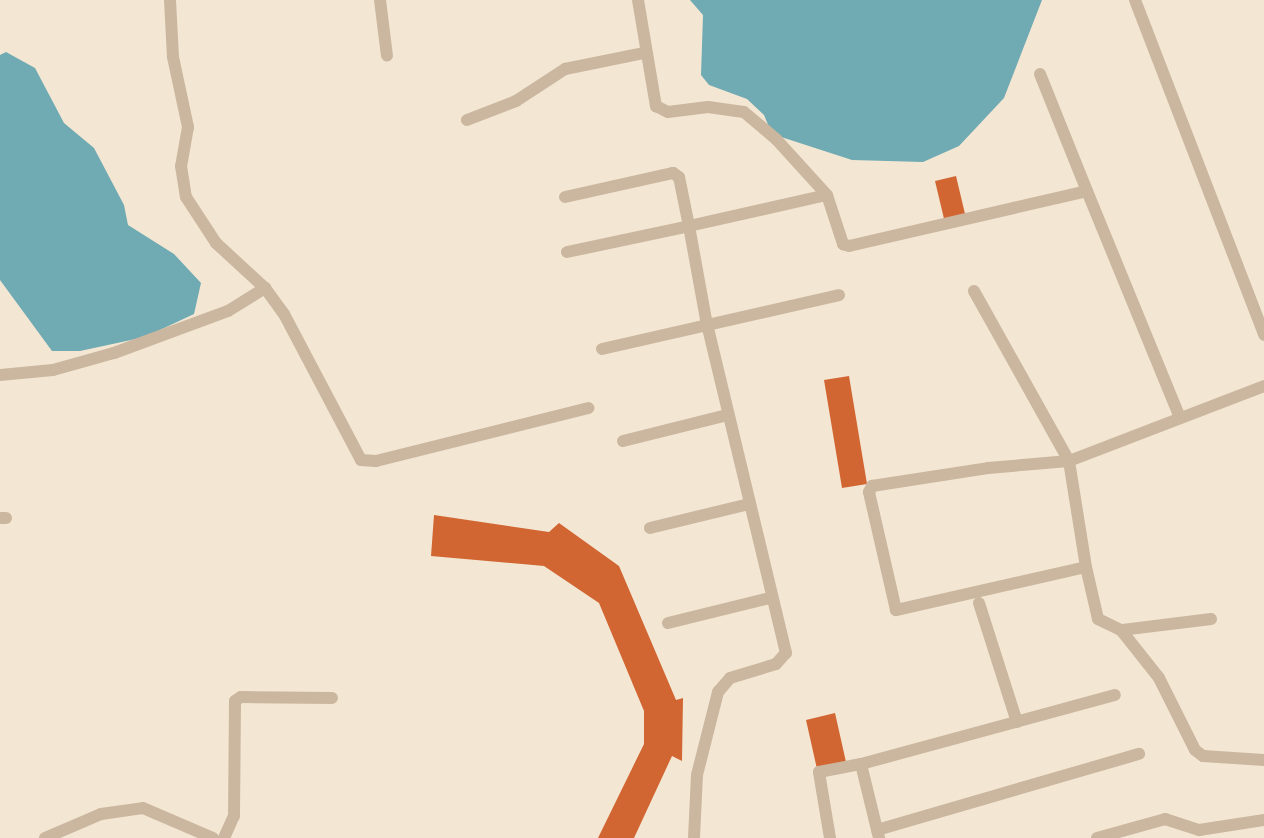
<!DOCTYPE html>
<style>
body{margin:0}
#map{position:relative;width:1264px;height:838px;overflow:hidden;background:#f3e7d4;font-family:Raleway,sans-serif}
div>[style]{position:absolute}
.water>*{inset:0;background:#70aab2}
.building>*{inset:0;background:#d26632}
.lane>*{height:12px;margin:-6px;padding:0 6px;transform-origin:6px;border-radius:6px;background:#cbb79f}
.street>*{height:12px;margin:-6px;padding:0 6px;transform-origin:6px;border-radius:6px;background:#cbb79f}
span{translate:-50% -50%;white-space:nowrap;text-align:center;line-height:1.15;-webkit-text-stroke:4px #faf0e0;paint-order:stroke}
</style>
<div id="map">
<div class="water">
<div style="clip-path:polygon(690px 0,1042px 0,1004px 98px,959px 146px,923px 162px,852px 160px,772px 134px,764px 115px,747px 99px,709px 85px,701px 75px,703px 15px)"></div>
<div style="clip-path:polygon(6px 52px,35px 68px,64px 123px,94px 148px,124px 205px,128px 225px,174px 254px,201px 283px,194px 314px,145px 337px,80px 351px,52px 351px,0 280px,0 55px)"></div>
</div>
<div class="building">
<div style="clip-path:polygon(956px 176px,966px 218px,945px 223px,935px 181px)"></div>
<div style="clip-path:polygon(849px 376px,867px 484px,842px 488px,824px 380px)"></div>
<div style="clip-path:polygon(434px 515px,549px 532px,559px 523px,619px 566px,676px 700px,683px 698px,682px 761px,672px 756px,634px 838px,598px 838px,644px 744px,644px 711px,599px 603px,544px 566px,431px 556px)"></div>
<div style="clip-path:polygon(835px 713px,846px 762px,817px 769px,806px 720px)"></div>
</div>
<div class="lane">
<div style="left:567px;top:252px;width:125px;rotate:-12deg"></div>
<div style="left:623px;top:441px;width:107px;rotate:-14deg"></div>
<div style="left:650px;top:528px;width:102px;rotate:-13.6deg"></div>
<div style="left:668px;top:623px;width:105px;rotate:-13.8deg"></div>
</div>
<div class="street">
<div style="left:170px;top:0;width:57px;rotate:87deg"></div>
<div style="left:173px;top:57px;width:72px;rotate:77.9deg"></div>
<div style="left:188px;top:127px;width:40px;rotate:100deg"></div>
<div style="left:181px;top:166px;width:31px;rotate:81deg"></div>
<div style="left:186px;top:197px;width:55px;rotate:56.9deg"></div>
<div style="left:216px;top:243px;width:67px;rotate:42.6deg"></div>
<div style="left:265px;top:288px;width:32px;rotate:54deg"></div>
<div style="left:284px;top:314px;width:165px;rotate:62.2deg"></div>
<div style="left:361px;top:460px;width:15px;rotate:4deg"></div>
<div style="left:376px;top:461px;width:219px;rotate:-14deg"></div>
<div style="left:380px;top:0;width:56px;rotate:82.9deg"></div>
<div style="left:638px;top:0;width:108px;rotate:80.4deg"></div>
<div style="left:656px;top:106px;width:13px;rotate:27deg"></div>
<div style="left:668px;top:112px;width:40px;rotate:-7.1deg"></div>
<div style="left:708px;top:107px;width:36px;rotate:8deg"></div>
<div style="left:744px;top:112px;width:42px;rotate:40.2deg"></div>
<div style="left:776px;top:139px;width:76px;rotate:47.7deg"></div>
<div style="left:1135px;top:0;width:359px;rotate:68.9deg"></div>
<div style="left:1040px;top:74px;width:126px;rotate:68.1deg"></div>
<div style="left:467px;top:120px;width:53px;rotate:-21.2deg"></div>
<div style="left:516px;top:101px;width:59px;rotate:-33.1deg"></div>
<div style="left:565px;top:69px;width:81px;rotate:-11.4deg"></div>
<div style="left:565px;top:197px;width:111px;rotate:-12.5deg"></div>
<div style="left:673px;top:173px;width:7px;rotate:34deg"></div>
<div style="left:679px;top:177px;width:50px;rotate:78.5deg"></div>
<div style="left:974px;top:291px;width:195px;rotate:60.8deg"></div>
<div style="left:1069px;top:461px;width:107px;rotate:80.9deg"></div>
<div style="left:1086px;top:567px;width:195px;rotate:167.2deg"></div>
<div style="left:896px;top:610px;width:121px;rotate:-102.9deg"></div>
<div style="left:869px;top:492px;width:7px;rotate:-63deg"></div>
<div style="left:872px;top:486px;width:117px;rotate:-8.8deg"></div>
<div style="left:988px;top:468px;width:81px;rotate:-4.9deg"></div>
<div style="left:1069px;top:461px;width:209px;rotate:-21deg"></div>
<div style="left:602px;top:349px;width:243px;rotate:-12.8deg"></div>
<div style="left:0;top:375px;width:53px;rotate:-5.4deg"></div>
<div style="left:53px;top:370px;width:63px;rotate:-15.6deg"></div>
<div style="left:114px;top:353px;width:121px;rotate:-20.2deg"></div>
<div style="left:228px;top:311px;width:44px;rotate:-31.9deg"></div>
<div style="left:0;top:518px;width:6px"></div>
<div style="left:1086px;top:567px;width:53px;rotate:77deg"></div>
<div style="left:1098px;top:619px;width:25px;rotate:26deg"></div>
<div style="left:979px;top:603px;width:125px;rotate:72.3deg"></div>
<div style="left:1211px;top:619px;width:91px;rotate:173deg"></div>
<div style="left:1121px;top:630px;width:61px;rotate:51.6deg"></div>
<div style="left:1159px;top:678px;width:80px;rotate:63.4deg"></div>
<div style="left:1195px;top:750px;width:10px;rotate:37deg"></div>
<div style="left:1203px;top:756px;width:61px;rotate:3.8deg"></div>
<div style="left:877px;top:830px;width:273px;rotate:-16.2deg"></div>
<div style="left:45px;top:838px;width:61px;rotate:-23.2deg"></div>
<div style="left:101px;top:814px;width:42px;rotate:-8.1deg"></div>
<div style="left:143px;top:808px;width:76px;rotate:23.2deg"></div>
<div style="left:224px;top:838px;width:24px;rotate:-66deg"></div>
<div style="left:234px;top:816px;width:115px;rotate:-89.5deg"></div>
<div style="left:235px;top:701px;width:7px;rotate:-34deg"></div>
<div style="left:241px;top:697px;width:91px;rotate:0.6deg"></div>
<div style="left:694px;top:838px;width:63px;rotate:-87.3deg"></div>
<div style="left:697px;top:775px;width:86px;rotate:-75.8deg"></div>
<div style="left:718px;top:692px;width:18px;rotate:-49deg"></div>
<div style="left:730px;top:678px;width:48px;rotate:-16.9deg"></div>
<div style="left:776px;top:664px;width:15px;rotate:-48deg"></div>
<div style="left:786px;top:653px;width:337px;rotate:-103.5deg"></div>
<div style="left:707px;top:325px;width:101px;rotate:-100.3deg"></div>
<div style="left:689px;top:226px;width:141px;rotate:-12.7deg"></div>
<div style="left:827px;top:195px;width:52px;rotate:71.9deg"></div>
<div style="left:843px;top:244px;width:6px;rotate:18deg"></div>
<div style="left:849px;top:246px;width:244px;rotate:-13deg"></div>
<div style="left:1087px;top:191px;width:245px;rotate:67.7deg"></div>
<div style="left:830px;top:838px;width:67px;rotate:-99.5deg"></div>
<div style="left:819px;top:772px;width:43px;rotate:-10.8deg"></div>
<div style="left:879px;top:838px;width:76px;rotate:-103.7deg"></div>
<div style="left:861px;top:764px;width:263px;rotate:-15.2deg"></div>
<div style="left:1097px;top:838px;width:71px;rotate:-15.6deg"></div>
<div style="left:1165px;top:819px;width:36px;rotate:18deg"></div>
<div style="left:1199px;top:830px;width:66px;rotate:-8.7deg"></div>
</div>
</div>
